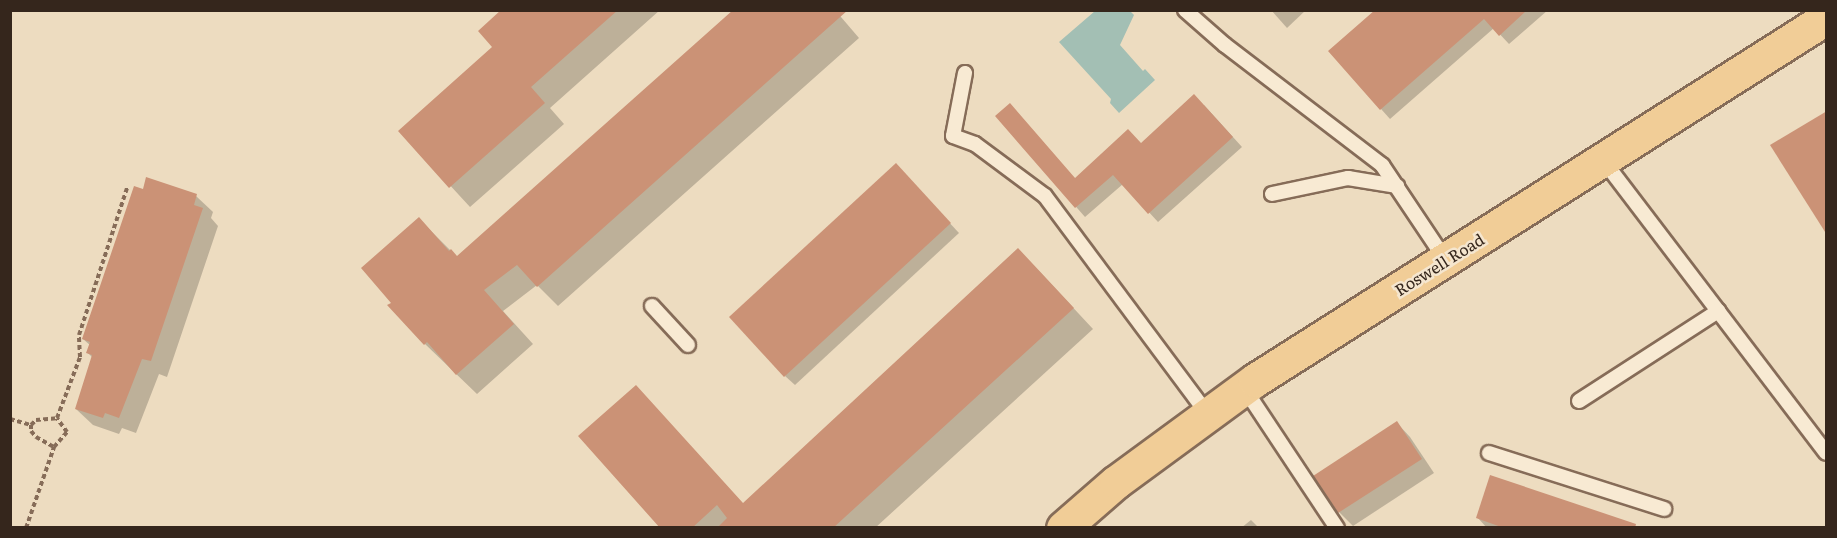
<!DOCTYPE html>
<style>
body{margin:0}
#map{position:relative;width:1837px;height:538px;overflow:hidden;background:#eddcc0;font-family:Literata,serif}
div>[style]{position:absolute}
.water>*{inset:0;background:#a3bfb4}
.shadow>*{inset:0;background:#0003}
.building>*{inset:0;background:#cb9276}
.path>*{height:4px;margin-top:-2px;transform-origin:0;background:repeating-linear-gradient(90deg,#866c58 0 4.5px,transparent 0 7.5px)}
.roads{filter:drop-shadow(2px 0 #866c58) drop-shadow(-2px 0 #866c58) drop-shadow(0 2px #866c58) drop-shadow(0 -2px #866c58)}
.lane>*{height:14px;margin:-7px;padding:0 7px;transform-origin:7px;border-radius:7px;background:#f8ead3}
.primary>*{height:33px;margin:-16.5px;padding:0 16.5px;transform-origin:16.5px;border-radius:16.5px;background:#f1cd97}
span{translate:-50% -50%;white-space:nowrap;text-align:center;line-height:1.15;-webkit-text-stroke:5px #f5e6cf;paint-order:stroke}
.street-label{font-size:16px;color:#35261c}
.frame{position:absolute;inset:0;border:12px solid #35261c;pointer-events:none}
</style>
<div id="map">
<div class="water">
<div style="clip-path:polygon(1095px 11px,1130px 11px,1134px 15px,1120px 45px,1143px 71px,1145px 69px,1155px 80px,1119px 113px,1110px 103px,1111px 99px,1059px 42px)"></div>
</div>
<div class="shadow">
<div style="clip-path:polygon(503px 10px,660px 10px,550px 108px,564px 124px,470px 207px,400px 131px,494px 47px)"></div>
<div style="clip-path:polygon(835px 10px,859px 38px,558px 306px,537px 285px,503px 311px,533px 344px,477px 394px,425px 344px,393px 303px,419px 219px,457px 257px)"></div>
<div style="clip-path:polygon(1271px 10px,1306px 10px,1287px 28px)"></div>
<div style="clip-path:polygon(1377px 10px,1548px 10px,1509px 44px,1494px 28px,1390px 119px,1330px 52px)"></div>
<div style="clip-path:polygon(1204px 105px,1242px 147px,1158px 222px,1123px 184px,1085px 217px,997px 117px,1076px 179px,1141px 144px)"></div>
<div style="clip-path:polygon(905px 175px,959px 233px,795px 385px,785px 376px)"></div>
<div style="clip-path:polygon(196px 196px,213px 212px,211px 218px,218px 226px,167px 377px,159px 374px,136px 433px,122px 428px,119px 434px,93px 425px,76px 409px,93px 358px,88px 353px,91px 346px,83px 339px)"></div>
<div style="clip-path:polygon(1038px 270px,1093px 329px,875px 528px,662px 528px,636px 387px,744px 505px)"></div>
<div style="clip-path:polygon(1397px 423px,1410px 437px,1434px 473px,1353px 526px,1339px 512px,1315px 476px)"></div>
<div style="clip-path:polygon(1477px 517px,1635px 528px,1487px 528px)"></div>
<div style="clip-path:polygon(1251px 520px,1259px 528px,1241px 528px)"></div>
</div>
<div class="building">
<div style="clip-path:polygon(501px 10px,618px 10px,531px 87px,545px 103px,449px 188px,398px 131px,492px 47px,478px 31px)"></div>
<div style="clip-path:polygon(733px 10px,848px 10px,537px 287px,517px 265px,484px 290px,514px 324px,456px 375px,427px 342px,424px 345px,387px 305px,391px 303px,361px 268px,419px 217px,449px 251px,451px 249px,457px 256px)"></div>
<div style="clip-path:polygon(1375px 10px,1527px 10px,1499px 36px,1484px 19px,1380px 110px,1328px 51px)"></div>
<div style="clip-path:polygon(1194px 94px,1233px 137px,1148px 214px,1113px 175px,1075px 208px,995px 116px,1010px 103px,1075px 178px,1128px 129px,1141px 143px)"></div>
<div style="clip-path:polygon(1827px 111px,1827px 235px,1770px 145px)"></div>
<div style="clip-path:polygon(896px 163px,951px 223px,784px 377px,729px 317px)"></div>
<div style="clip-path:polygon(146px 177px,197px 194px,194px 205px,203px 208px,151px 361px,142px 359px,119px 418px,105px 413px,103px 418px,75px 409px,92px 355px,86px 353px,90px 342px,82px 339px,134px 186px,143px 189px)"></div>
<div style="clip-path:polygon(1018px 248px,1074px 308px,833px 528px,717px 528px,727px 518px,717px 505px,692px 528px,660px 528px,578px 436px,636px 385px,743px 503px)"></div>
<div style="clip-path:polygon(1397px 421px,1422px 459px,1338px 513px,1313px 476px)"></div>
<div style="clip-path:polygon(1490px 475px,1636px 524px,1635px 528px,1504px 528px,1476px 518px)"></div>
</div>
<div class="path">
<div style="left:10px;top:419px;width:22px;rotate:16deg"></div>
<div style="left:31px;top:425px;width:7px;rotate:-45deg"></div>
<div style="left:36px;top:420px;width:21px;rotate:-5deg"></div>
<div style="left:31px;top:425px;width:6px;rotate:90deg"></div>
<div style="left:31px;top:431px;width:8px;rotate:50deg"></div>
<div style="left:36px;top:437px;width:21px;rotate:29deg"></div>
<div style="left:26px;top:528px;width:86px;rotate:-70.9deg"></div>
<div style="left:54px;top:447px;width:20px;rotate:-49deg"></div>
<div style="left:67px;top:432px;width:17px;rotate:-126deg"></div>
<div style="left:57px;top:418px;width:65px;rotate:-69.3deg"></div>
<div style="left:80px;top:357px;width:22px;rotate:-93deg"></div>
<div style="left:79px;top:335px;width:155px;rotate:-71.9deg"></div>
</div>
<div class="roads">
<div class="lane">
<div style="left:1185px;top:10px;width:53px;rotate:41.2deg"></div>
<div style="left:1225px;top:45px;width:198px;rotate:37.4deg"></div>
<div style="left:1382px;top:165px;width:113px;rotate:56.2deg"></div>
<div style="left:965px;top:73px;width:64px;rotate:100.8deg"></div>
<div style="left:953px;top:136px;width:23px;rotate:20deg"></div>
<div style="left:975px;top:144px;width:87px;rotate:36.6deg"></div>
<div style="left:1045px;top:196px;width:273px;rotate:53.3deg"></div>
<div style="left:1603px;top:160px;width:368px;rotate:52.7deg"></div>
<div style="left:1272px;top:194px;width:78px;rotate:-11.9deg"></div>
<div style="left:1348px;top:178px;width:50px;rotate:9.3deg"></div>
<div style="left:652px;top:306px;width:53px;rotate:47.3deg"></div>
<div style="left:1244px;top:388px;width:168px;rotate:56.4deg"></div>
<div style="left:1579px;top:401px;width:166px;rotate:-32.9deg"></div>
<div style="left:1489px;top:453px;width:184px;rotate:17.7deg"></div>
</div>
<div class="primary">
<div style="left:1063px;top:528px;width:70px;rotate:-41deg"></div>
<div style="left:1116px;top:482px;width:172px;rotate:-36.3deg"></div>
<div style="left:1255px;top:380px;width:676px;rotate:-32.37deg"></div>
</div>
</div>
<div class="street-label">
<span style="left:1439px;top:264px;rotate:-32deg">Roswell Road</span>
</div>
<div class="frame"></div>
</div>
